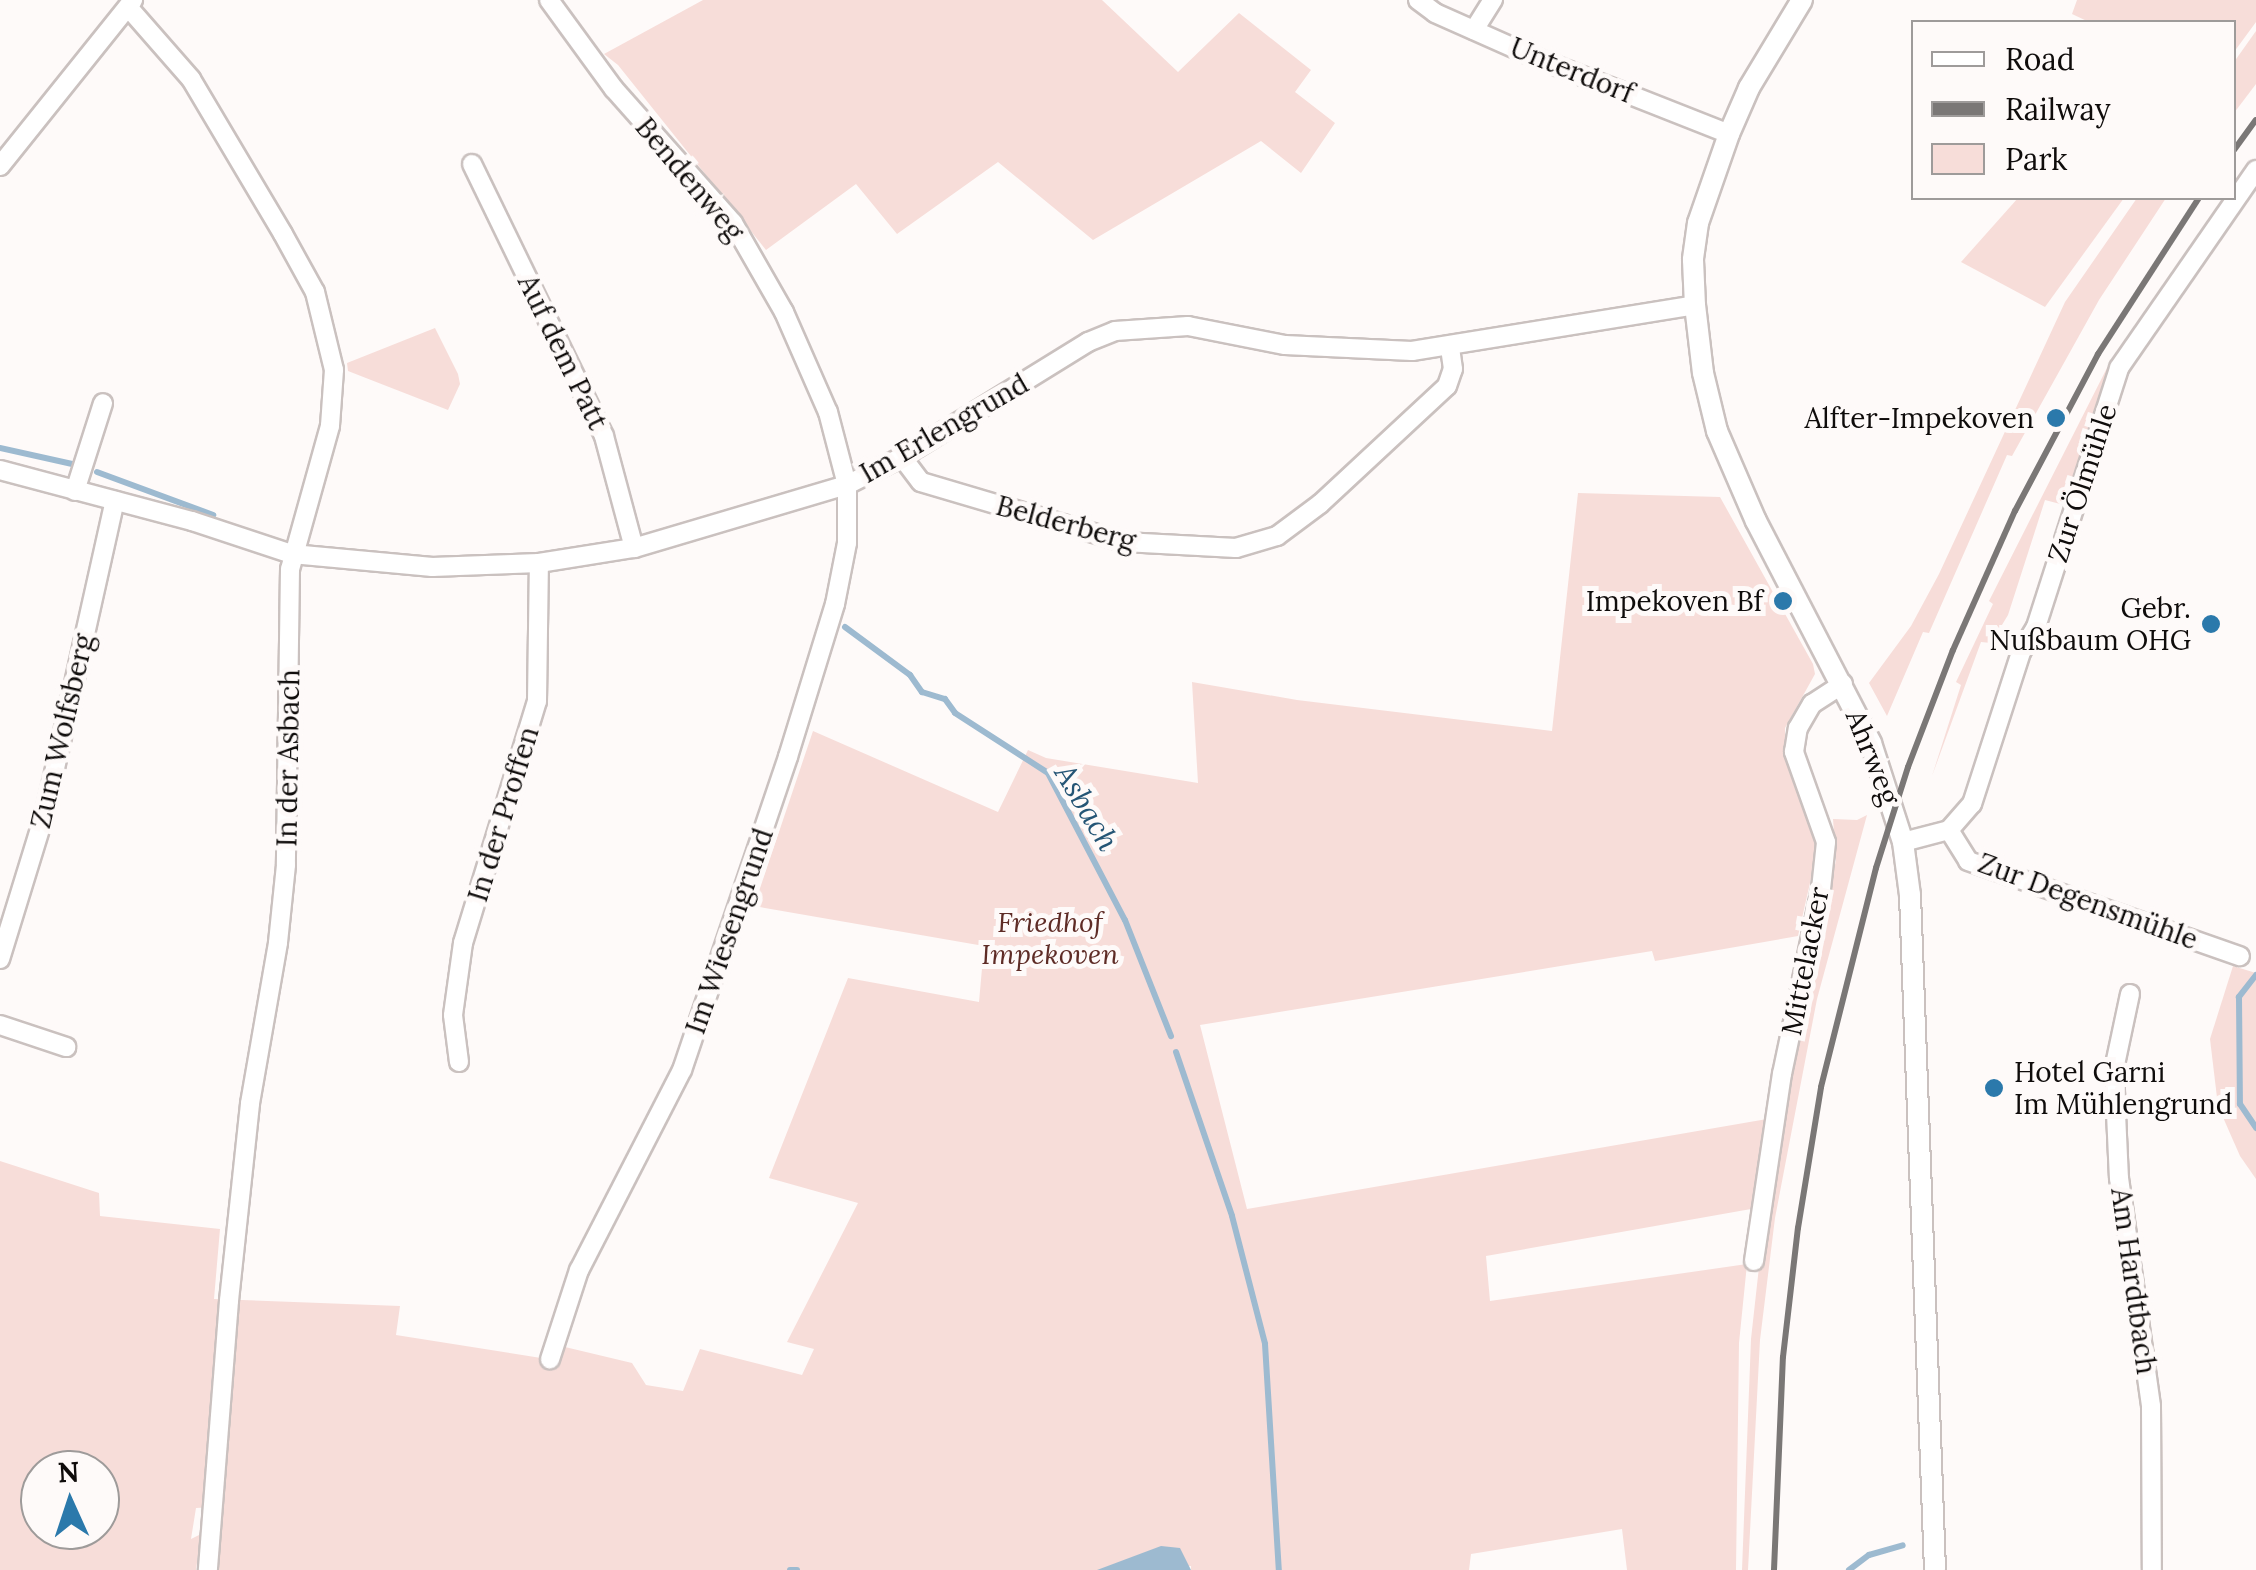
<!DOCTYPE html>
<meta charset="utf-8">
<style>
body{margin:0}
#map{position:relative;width:2256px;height:1570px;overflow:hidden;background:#fefaf9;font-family:Lora,serif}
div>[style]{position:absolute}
.green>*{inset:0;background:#f7ddd9}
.water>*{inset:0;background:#9dbad0}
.stream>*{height:6px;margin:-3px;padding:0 3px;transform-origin:3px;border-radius:3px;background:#9dbad0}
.roads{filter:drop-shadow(2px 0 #cac1bf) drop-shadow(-2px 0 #cac1bf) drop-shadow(0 2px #cac1bf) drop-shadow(0 -2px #cac1bf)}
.minor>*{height:18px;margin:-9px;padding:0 9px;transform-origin:9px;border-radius:9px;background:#fff}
.tertiary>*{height:20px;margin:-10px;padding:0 10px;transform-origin:10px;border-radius:10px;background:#fff}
.rail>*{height:6px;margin:-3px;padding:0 3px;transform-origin:3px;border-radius:3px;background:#7a7776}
.dots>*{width:28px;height:28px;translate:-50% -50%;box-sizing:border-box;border:5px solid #fefaf9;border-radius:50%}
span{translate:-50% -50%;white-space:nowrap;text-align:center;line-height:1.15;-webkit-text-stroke:10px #fefaf9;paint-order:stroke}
.street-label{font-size:28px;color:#0f0c0b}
.poi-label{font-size:28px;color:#0f0c0b}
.right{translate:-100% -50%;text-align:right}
.left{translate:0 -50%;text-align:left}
.park-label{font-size:28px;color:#5e2c26;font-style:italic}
.water-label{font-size:30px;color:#255575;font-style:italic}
.legend{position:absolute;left:1911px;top:20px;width:325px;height:180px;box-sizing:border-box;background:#fefaf9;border:2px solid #9e9b9a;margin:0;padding:12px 18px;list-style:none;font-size:30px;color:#0f0c0b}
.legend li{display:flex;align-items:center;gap:20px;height:50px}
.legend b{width:50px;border:2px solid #9e9b9a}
.north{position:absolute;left:20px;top:1450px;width:100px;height:100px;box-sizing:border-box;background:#fefaf9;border:2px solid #9e9b9a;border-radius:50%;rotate:357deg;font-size:28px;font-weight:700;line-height:40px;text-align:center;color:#0f0c0b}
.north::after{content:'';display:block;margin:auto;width:35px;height:45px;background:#2b79ab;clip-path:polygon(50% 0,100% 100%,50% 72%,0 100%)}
</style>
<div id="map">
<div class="green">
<div style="clip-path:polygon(703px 0,1102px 0,1178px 72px,1239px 13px,1311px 70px,1295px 92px,1335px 123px,1301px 173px,1261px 141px,1093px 240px,998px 162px,897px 234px,856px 184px,766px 250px,618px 65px,604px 54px)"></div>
<div style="clip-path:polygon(2077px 0,2256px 0,2256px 22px,2234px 52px,2234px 22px,2089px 22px,2072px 14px)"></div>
<div style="clip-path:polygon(2256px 31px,2256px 84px,2234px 113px,2234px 62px)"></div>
<div style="clip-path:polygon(2018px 198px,2124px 198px,2045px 307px,1961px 262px)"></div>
<div style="clip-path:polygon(2137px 198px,2166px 198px,2099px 300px,2012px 456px,2007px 455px,1929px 633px,1923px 632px,1887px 716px,1869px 683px,1911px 626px,1939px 574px,2065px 302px)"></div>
<div style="clip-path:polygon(435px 328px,458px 374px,460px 384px,448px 410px,348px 371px,347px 363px)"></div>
<div style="clip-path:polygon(2110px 362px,2064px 505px,2045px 500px,2008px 615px,1991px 643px,1981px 642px,1932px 776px,1961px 685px,1956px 682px,1993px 604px,1989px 601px)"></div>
<div style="clip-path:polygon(evenodd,1578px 493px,1720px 497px,1813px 664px,1815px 674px,1785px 728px,1785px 757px,1819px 843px,1798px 936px,1655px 961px,1652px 951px,1200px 1025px,1247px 1209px,1767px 1119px,1751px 1209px,1486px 1256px,1490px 1301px,1747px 1264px,1739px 1343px,1736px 1570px,1627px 1570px,1622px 1529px,1471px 1554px,1469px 1570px,1191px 1570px,1191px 1566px,1097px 1570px,217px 1570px,222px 1508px,215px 1507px,196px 1508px,191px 1539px,201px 1534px,196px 1570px,0 1570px,0 1161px,99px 1193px,100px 1216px,220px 1229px,214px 1299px,400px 1306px,396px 1335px,560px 1361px,565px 1347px,632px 1363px,646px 1385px,683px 1391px,700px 1349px,802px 1375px,814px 1349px,787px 1342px,858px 1203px,769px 1178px,848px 978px,979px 1002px,984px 946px,754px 906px,813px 731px,998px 812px,1028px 750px,1046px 758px,1198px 783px,1192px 682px,1297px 700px,1552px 731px,1578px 493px,40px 1470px,100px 1470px,100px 1530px,40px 1530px,40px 1470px)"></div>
<div style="clip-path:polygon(1867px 815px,1817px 999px,1775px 1218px,1760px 1340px,1748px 1570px,1742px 1570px,1751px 1339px,1765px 1213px,1790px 1074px,1836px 860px,1833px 819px,1857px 820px)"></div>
<div style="clip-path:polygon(2233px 966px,2256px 973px,2256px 1179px,2240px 1156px,2218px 1106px,2210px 1039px)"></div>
</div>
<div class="water">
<div style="clip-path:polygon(1161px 1546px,1180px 1548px,1191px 1570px,1097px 1570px)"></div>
</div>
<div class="stream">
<div style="left:0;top:448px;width:74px;rotate:12.5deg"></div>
<div style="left:97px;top:472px;width:124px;rotate:20.3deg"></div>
<div style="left:845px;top:627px;width:81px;rotate:36.4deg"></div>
<div style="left:910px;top:675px;width:21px;rotate:55deg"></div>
<div style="left:922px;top:692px;width:24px;rotate:17deg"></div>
<div style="left:945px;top:699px;width:17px;rotate:54deg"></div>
<div style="left:955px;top:713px;width:111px;rotate:32.8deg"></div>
<div style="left:1048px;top:773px;width:166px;rotate:62.4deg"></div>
<div style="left:1125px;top:920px;width:125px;rotate:68.4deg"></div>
<div style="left:2256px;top:975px;width:28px;rotate:128deg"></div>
<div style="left:2239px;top:997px;width:107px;rotate:89.5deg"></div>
<div style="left:2240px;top:1104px;width:29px;rotate:56deg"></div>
<div style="left:1176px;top:1052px;width:173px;rotate:71.1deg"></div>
<div style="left:1232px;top:1216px;width:132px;rotate:75.5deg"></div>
<div style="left:1265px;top:1344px;width:226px;rotate:86.5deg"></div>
<div style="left:790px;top:1570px;width:7px"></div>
<div style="left:1849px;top:1570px;width:25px;rotate:-37deg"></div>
<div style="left:1869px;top:1555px;width:35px;rotate:-16deg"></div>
</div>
<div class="roads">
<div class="minor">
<div style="left:549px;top:0;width:110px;rotate:53.9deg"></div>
<div style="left:614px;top:89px;width:179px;rotate:48.4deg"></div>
<div style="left:733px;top:223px;width:103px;rotate:60.2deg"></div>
<div style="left:784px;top:312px;width:109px;rotate:66.3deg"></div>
<div style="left:828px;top:412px;width:75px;rotate:75.4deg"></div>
<div style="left:847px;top:485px;width:58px;rotate:90deg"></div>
<div style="left:847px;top:543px;width:62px;rotate:101.1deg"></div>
<div style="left:835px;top:604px;width:160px;rotate:107.1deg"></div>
<div style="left:788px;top:757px;width:330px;rotate:108.7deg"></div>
<div style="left:682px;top:1070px;width:225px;rotate:117.2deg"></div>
<div style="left:579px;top:1270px;width:94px;rotate:108deg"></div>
<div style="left:1418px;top:0;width:21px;rotate:37deg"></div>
<div style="left:1435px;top:13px;width:114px;rotate:23.9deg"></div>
<div style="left:1539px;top:59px;width:204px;rotate:21.5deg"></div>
<div style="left:128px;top:7px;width:96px;rotate:48.8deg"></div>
<div style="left:191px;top:79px;width:180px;rotate:59.3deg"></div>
<div style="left:283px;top:234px;width:66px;rotate:61.1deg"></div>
<div style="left:315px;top:292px;width:80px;rotate:76.3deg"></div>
<div style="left:334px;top:370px;width:56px;rotate:94.1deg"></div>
<div style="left:330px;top:426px;width:148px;rotate:105.6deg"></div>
<div style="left:290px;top:569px;width:296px;rotate:90.8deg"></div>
<div style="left:286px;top:865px;width:78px;rotate:95.9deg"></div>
<div style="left:278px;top:943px;width:163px;rotate:99.9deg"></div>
<div style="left:250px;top:1104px;width:198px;rotate:96.1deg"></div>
<div style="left:229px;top:1301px;width:270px;rotate:94.5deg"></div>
<div style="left:1474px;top:30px;width:36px;rotate:-58deg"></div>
<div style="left:472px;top:164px;width:302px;rotate:64.1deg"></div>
<div style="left:604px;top:436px;width:116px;rotate:75deg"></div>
<div style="left:0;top:166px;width:213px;rotate:-51.3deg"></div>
<div style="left:902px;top:457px;width:31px;rotate:53deg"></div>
<div style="left:921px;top:482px;width:212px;rotate:16.5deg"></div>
<div style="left:1124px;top:542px;width:112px;rotate:3.1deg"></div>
<div style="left:1236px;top:548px;width:43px;rotate:-16.3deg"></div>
<div style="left:1277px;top:536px;width:54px;rotate:-36.7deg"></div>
<div style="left:1320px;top:504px;width:173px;rotate:-42.9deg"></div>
<div style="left:1447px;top:386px;width:18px;rotate:-71deg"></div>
<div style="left:1453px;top:369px;width:22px;rotate:-98deg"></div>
<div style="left:0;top:470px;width:199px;rotate:14.9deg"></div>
<div style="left:192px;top:521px;width:105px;rotate:18.3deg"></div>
<div style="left:292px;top:554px;width:141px;rotate:5.3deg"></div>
<div style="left:432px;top:567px;width:107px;rotate:-2.1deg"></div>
<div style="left:539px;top:563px;width:96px;rotate:-9deg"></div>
<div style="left:634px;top:548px;width:222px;rotate:-16.5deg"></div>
<div style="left:847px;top:485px;width:62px;rotate:-27deg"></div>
<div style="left:902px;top:457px;width:219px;rotate:-31.7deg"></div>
<div style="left:1088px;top:342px;width:29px;rotate:-22deg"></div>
<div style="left:1115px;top:331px;width:73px;rotate:-3.9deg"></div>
<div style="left:1188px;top:326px;width:99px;rotate:11.1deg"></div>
<div style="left:1285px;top:345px;width:127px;rotate:2.7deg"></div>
<div style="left:1412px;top:351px;width:287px;rotate:-9.2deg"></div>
<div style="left:75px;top:491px;width:92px;rotate:-72.3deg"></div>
<div style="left:1949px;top:830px;width:36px;rotate:58deg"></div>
<div style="left:1968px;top:861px;width:288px;rotate:19.3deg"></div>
<div style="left:1903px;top:842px;width:48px;rotate:-14.6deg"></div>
<div style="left:1949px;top:830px;width:35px;rotate:-49deg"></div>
<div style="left:1972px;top:804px;width:160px;rotate:-72.1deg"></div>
<div style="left:2021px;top:652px;width:29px;rotate:-59deg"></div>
<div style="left:2036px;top:627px;width:272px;rotate:-72.2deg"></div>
<div style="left:2119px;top:368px;width:241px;rotate:-55.3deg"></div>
<div style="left:0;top:959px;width:153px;rotate:-72.9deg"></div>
<div style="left:45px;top:813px;width:320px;rotate:-77.4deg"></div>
<div style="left:2130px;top:994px;width:77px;rotate:102deg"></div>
<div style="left:2114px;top:1069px;width:109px;rotate:87.4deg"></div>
<div style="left:2119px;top:1178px;width:230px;rotate:82deg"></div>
<div style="left:2151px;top:1406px;width:164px;rotate:89.7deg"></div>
<div style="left:0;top:1025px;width:70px;rotate:18.4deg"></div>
<div style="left:459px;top:1062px;width:47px;rotate:-97.3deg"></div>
<div style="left:453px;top:1015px;width:73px;rotate:-82.1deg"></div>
<div style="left:463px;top:943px;width:253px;rotate:-73deg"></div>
<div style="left:537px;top:701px;width:138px;rotate:-89.2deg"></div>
<div style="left:1754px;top:1261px;width:189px;rotate:-81.5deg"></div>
<div style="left:1782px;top:1074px;width:189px;rotate:-78.1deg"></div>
<div style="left:1821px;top:889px;width:47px;rotate:-83.9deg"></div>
<div style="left:1826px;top:842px;width:96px;rotate:-109.6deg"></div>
<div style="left:1794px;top:752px;width:24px;rotate:-81deg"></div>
<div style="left:1798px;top:728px;width:28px;rotate:-60deg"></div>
<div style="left:1812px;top:704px;width:37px;rotate:-33deg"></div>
</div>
<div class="tertiary">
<div style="left:1802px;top:0;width:103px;rotate:121.1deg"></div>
<div style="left:1749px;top:88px;width:50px;rotate:113.5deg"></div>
<div style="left:1729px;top:134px;width:94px;rotate:109.2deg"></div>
<div style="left:1698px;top:223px;width:37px;rotate:98deg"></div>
<div style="left:1693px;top:260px;width:45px;rotate:87.5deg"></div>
<div style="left:1695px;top:305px;width:68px;rotate:83.3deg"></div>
<div style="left:1703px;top:373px;width:60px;rotate:76.4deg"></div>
<div style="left:1717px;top:431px;width:98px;rotate:66.6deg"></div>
<div style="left:1756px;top:521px;width:250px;rotate:62.6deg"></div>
<div style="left:1871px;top:743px;width:104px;rotate:72.1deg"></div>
<div style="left:1903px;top:842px;width:53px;rotate:82.5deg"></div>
<div style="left:1910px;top:895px;width:675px;rotate:87.88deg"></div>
</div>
</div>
<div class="rail">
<div style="left:2234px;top:150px;width:37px;rotate:-54deg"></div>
<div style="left:1774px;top:1570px;width:213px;rotate:-87.6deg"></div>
<div style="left:1783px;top:1357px;width:130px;rotate:-83.4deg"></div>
<div style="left:1798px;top:1228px;width:143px;rotate:-80.7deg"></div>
<div style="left:1821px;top:1087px;width:226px;rotate:-75.9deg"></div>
<div style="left:1876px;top:868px;width:106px;rotate:-72.4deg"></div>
<div style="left:1908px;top:767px;width:125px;rotate:-69deg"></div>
<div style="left:1953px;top:650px;width:152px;rotate:-66deg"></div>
<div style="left:2015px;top:511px;width:178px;rotate:-62.1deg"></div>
<div style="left:2098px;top:354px;width:186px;rotate:-57.1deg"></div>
</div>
<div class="dots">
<div style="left:2056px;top:418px;background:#2b79ab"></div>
<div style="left:1783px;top:601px;background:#2b79ab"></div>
<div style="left:2211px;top:624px;background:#2b79ab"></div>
<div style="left:1994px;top:1088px;background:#2b79ab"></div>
</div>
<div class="street-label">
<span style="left:1572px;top:70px;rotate:22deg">Unterdorf</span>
<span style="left:690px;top:179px;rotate:50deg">Bendenweg</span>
<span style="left:563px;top:352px;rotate:64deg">Auf dem Patt</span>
<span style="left:944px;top:428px;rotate:-30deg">Im Erlengrund</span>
<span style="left:2082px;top:483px;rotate:-72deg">Zur Ölmühle</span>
<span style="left:1066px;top:523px;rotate:15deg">Belderberg</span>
<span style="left:62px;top:731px;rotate:-77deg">Zum Wolfsberg</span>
<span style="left:1873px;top:757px;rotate:68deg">Ahrweg</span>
<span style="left:288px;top:758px;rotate:-89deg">In der Asbach</span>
<span style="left:503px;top:814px;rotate:-73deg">In der Proffen</span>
<span style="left:2088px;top:901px;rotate:20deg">Zur Degensmühle</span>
<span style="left:729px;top:931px;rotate:-71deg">Im Wiesengrund</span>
<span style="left:1805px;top:961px;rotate:-79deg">Mittelacker</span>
<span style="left:2134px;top:1281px;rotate:82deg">Am Hardtbach</span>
</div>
<div class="poi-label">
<span class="right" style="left:2034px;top:418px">Alfter-Impekoven</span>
<span class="right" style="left:1763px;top:601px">Impekoven Bf</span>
<span class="right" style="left:2191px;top:624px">Gebr.<br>Nußbaum OHG</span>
<span class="left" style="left:2014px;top:1088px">Hotel Garni<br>Im Mühlengrund</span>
</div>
<div class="park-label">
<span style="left:1050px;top:938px">Friedhof<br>Impekoven</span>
</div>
<div class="water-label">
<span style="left:1087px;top:807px;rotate:59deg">Asbach</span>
</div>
<ul class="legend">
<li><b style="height:12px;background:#fff"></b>Road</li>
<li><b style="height:12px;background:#7a7776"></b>Railway</li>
<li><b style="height:28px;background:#f7ddd9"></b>Park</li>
</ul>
<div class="north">N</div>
</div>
